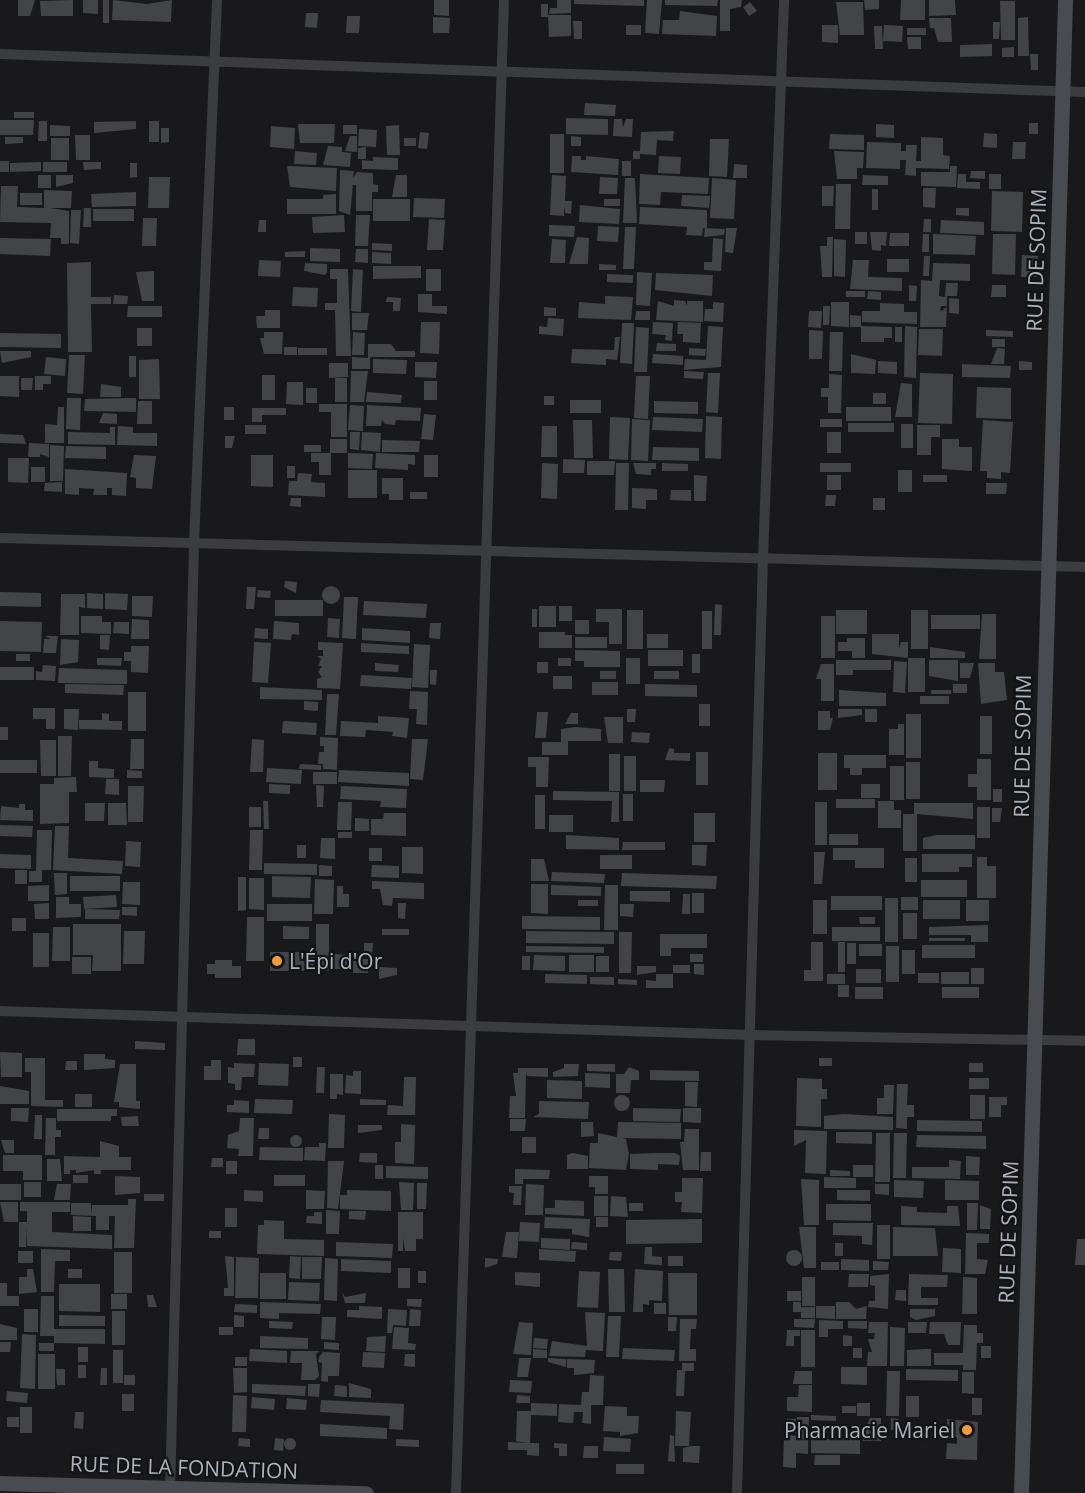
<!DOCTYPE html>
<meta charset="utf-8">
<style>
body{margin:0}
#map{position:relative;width:1085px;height:1493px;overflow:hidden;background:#19191b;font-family:"Open Sans",sans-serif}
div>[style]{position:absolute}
.building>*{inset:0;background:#434448}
.round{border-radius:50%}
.street>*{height:10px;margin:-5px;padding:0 5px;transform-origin:5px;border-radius:5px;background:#3a3c40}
.secondary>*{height:15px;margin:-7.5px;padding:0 7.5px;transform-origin:7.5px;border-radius:7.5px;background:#484b50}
.dots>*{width:16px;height:16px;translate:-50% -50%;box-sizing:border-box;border:3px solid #141416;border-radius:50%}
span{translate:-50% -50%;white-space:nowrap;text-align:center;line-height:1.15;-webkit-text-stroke:4.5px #141416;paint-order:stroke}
.street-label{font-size:21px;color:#abb2bb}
.poi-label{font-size:21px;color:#abb2bb}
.left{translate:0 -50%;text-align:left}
.right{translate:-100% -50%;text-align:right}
</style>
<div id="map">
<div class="building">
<div style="clip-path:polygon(18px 0,35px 0,30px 16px,18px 16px)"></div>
<div style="clip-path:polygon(73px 0,73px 16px,41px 16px,40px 1px)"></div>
<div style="clip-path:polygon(83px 0,98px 0,98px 14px,83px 13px)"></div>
<div style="clip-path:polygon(103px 0,109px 0,109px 23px,103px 23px)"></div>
<div style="clip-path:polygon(113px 0,147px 4px,172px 0,171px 22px,112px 20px)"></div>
<div style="clip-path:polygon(434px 0,449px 0,449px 16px,434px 15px)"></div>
<div style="clip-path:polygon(557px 0,571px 0,571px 13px,549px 14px,550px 8px,557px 8px)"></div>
<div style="clip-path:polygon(574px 0,644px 0,644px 6px,574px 4px)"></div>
<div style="clip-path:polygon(647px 0,662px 0,659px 34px,645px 33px)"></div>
<div style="clip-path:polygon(665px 0,718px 0,717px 6px,665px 5px)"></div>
<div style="clip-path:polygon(720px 0,742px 0,741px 7px,730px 9px,730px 31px,720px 31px)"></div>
<div style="clip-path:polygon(864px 0,879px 0,879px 9px,865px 10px)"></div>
<div style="clip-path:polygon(901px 0,925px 0,925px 20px,900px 20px)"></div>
<div style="clip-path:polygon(929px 0,955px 0,956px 15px,929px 16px)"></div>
<div style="clip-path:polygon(1000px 1px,1015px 1px,1015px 40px,1001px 40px)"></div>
<div style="clip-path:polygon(750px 2px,757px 11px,749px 16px,743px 7px)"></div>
<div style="clip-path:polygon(836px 2px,863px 2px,864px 35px,840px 35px)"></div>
<div style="clip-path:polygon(541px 4px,548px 4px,548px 15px,571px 15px,571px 36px,549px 37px,548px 17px,541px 17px)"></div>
<div style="clip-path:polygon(680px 11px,717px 16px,716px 36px,662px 34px,663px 20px,679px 20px)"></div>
<div style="clip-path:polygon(306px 13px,318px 13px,317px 28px,305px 27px)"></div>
<div style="clip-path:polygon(347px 16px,360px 16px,359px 33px,346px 33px)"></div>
<div style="clip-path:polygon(433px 17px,450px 18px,449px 33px,433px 33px)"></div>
<div style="clip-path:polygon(1028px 17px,1029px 56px,1018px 56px,1018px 18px)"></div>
<div style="clip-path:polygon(929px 18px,951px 18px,952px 42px,938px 42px,934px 28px,930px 28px)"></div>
<div style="clip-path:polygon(573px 21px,582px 21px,582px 39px,574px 39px)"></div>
<div style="clip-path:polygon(993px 22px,1000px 22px,999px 39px,993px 39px)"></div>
<div style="clip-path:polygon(626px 25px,641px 25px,641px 35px,626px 35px)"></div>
<div style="clip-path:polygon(822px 25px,838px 25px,838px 43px,822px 42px)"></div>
<div style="clip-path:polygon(884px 25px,903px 26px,902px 42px,883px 41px)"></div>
<div style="clip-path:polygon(874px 26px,882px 26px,883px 49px,875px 49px)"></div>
<div style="clip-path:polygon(907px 28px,926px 28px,926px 35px,907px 35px)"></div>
<div style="clip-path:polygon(907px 37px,921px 37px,921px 49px,908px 49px)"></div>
<div style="clip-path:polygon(992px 44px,992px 56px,960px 57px,960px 45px)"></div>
<div style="clip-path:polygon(1014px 47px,1014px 57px,1002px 57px,1002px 48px)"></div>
<div style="clip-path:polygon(1030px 54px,1038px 54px,1038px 70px,1031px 70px)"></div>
<div style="clip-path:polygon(585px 103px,616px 105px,615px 116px,584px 115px)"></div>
<div style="clip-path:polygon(14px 112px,34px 112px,34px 118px,14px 118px)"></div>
<div style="clip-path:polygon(566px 118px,608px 119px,608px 135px,566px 134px)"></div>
<div style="clip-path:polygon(614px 119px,622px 119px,623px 127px,626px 119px,633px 119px,632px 137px,613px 136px)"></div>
<div style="clip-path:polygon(0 120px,34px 120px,33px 135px,0 135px)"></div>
<div style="clip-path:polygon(39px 121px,47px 121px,47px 141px,38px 141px)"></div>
<div style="clip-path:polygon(136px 121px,136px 129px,94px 133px,94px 122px)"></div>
<div style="clip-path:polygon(149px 121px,159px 121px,159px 142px,149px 142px)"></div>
<div style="clip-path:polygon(1029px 123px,1038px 123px,1038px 134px,1029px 134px)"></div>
<div style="clip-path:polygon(298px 124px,335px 124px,334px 143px,300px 143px)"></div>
<div style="clip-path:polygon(876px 124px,894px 125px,894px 138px,876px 137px)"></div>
<div style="clip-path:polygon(50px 125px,70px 126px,70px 136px,50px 136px)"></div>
<div style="clip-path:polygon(343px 125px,357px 125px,357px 134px,343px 134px)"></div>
<div style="clip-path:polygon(399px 125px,400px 155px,387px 155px,386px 126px)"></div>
<div style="clip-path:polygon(271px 126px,295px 128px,294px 149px,270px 147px)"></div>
<div style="clip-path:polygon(161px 128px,169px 128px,169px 142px,161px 143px)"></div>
<div style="clip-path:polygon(359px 129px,377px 130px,376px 147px,358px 146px)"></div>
<div style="clip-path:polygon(674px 131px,673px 141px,657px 140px,656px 155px,640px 154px,640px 159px,633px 159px,633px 151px,640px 151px,641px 132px)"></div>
<div style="clip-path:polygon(420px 132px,429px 133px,427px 149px,418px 148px)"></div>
<div style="clip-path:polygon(984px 133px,997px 134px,997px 148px,983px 147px)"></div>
<div style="clip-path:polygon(550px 134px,564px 134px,564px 173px,550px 173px)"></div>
<div style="clip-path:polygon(830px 134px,864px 135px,864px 150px,829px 149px)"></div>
<div style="clip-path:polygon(75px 135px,90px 135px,90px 160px,76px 160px)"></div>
<div style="clip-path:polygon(350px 136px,357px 136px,357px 152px,345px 151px)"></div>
<div style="clip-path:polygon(571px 136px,581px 137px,581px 146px,571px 146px)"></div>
<div style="clip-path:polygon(5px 137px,23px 137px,23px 143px,5px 144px)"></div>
<div style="clip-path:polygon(921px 137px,943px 138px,943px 155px,950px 156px,949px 169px,916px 168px,916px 176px,905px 175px,906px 160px,900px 160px,900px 169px,866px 168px,867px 142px,901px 143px,901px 151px,906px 151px,906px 145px,917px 145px,916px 161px,921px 161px)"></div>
<div style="clip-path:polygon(51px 138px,69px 138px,69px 160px,51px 160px)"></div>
<div style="clip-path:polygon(404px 138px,416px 138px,416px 146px,404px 146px)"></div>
<div style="clip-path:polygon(710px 139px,729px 139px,727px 177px,709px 176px)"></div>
<div style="clip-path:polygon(1013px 142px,1026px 142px,1025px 159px,1012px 159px)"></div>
<div style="clip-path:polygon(328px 146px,342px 147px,342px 152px,351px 153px,350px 167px,323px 165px)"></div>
<div style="clip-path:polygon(366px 147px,366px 159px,358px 159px,358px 148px)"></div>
<div style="clip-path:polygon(295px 151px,317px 153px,316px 165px,294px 164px)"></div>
<div style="clip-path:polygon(834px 151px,864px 152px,863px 168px,857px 168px,857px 179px,837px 179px)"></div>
<div style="clip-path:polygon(572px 156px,581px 156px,581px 160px,586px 160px,586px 156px,619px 159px,618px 175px,571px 172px)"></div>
<div style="clip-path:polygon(659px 156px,681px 157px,680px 174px,658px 173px)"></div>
<div style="clip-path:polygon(373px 157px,398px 158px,398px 170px,362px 169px,362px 160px,373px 161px)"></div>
<div style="clip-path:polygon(0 161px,9px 161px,9px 172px,0 172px)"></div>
<div style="clip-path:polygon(622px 161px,631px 161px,631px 176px,622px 176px)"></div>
<div style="clip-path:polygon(41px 162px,41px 171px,10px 172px,10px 163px)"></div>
<div style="clip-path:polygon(43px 162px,67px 162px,67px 172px,43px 172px)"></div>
<div style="clip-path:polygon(83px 162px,101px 162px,101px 169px,84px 170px)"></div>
<div style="clip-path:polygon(130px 163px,137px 163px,137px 177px,130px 178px)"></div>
<div style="clip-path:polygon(734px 164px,747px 165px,747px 178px,733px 178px)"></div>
<div style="clip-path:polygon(287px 166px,337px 168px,336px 191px,290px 187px)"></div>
<div style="clip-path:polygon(950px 166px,957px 166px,956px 187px,921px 186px,921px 172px,950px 172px)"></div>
<div style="clip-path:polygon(340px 170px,354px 171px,353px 178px,357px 172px,373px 173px,373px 184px,378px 185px,378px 192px,372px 192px,372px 211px,356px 211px,356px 185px,353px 185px,350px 215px,339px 211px)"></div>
<div style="clip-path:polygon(971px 171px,985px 171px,985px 179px,970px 178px)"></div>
<div style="clip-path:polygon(640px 174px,709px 178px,708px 194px,661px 192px,660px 205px,639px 204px)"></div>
<div style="clip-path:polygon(958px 174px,966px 174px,966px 182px,980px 182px,980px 189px,957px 188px)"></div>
<div style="clip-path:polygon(989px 174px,1001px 174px,1001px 189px,989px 189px)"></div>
<div style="clip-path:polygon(38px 175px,51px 175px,51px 188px,38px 188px)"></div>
<div style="clip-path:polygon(56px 175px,73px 175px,73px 183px,56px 187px)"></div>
<div style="clip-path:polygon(396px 175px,407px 175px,407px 197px,392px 197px)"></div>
<div style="clip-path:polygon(552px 175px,566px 176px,565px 201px,572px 201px,571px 214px,565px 213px,564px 206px,564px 216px,550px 215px)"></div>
<div style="clip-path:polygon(863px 175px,888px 176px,888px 185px,862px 185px)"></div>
<div style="clip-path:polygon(149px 177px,170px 177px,169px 208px,148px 208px)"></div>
<div style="clip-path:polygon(600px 177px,618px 178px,617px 194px,599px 194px)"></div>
<div style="clip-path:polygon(625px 178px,635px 178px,637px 223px,623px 223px)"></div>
<div style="clip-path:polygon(712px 178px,736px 180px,734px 219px,710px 218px)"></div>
<div style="clip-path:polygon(836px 184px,851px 184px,850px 229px,835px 229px)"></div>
<div style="clip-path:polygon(1px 186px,18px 186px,17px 207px,44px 208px,44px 190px,72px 191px,71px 208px,50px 208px,69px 211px,69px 244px,61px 244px,61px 238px,50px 238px,51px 223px,0 222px)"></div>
<div style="clip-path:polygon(822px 186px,834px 186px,833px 206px,822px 206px)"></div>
<div style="clip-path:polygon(923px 188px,936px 188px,935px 208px,923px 207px)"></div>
<div style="clip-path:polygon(872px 189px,878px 189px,878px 210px,872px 210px)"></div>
<div style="clip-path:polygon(992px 191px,1023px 192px,1022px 232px,991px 231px)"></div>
<div style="clip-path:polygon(136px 192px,136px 206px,92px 207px,91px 194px)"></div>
<div style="clip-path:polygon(20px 193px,42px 193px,42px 205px,20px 205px)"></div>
<div style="clip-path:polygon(336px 194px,336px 214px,287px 214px,287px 199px,323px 199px,323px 195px)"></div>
<div style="clip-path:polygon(682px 195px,710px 196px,709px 208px,681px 206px)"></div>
<div style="clip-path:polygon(414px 198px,445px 199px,444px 218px,413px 217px)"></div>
<div style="clip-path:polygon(373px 199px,410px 199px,410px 221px,373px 221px)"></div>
<div style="clip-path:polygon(604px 199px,620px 199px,620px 206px,604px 206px)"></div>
<div style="clip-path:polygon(580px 205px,620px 209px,619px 224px,579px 222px)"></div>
<div style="clip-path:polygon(640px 207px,707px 210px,707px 228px,703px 228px,702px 236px,686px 235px,687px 227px,639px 224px)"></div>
<div style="clip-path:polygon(84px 208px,91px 208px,91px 227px,83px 227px)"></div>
<div style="clip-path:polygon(956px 208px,969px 208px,969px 216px,956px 215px)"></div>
<div style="clip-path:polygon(93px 209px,134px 209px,134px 221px,93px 221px)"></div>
<div style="clip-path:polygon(71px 210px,81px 210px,79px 244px,70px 243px)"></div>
<div style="clip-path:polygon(344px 215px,345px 232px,313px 233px,312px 217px)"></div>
<div style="clip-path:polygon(356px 215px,370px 215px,368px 246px,355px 246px)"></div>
<div style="clip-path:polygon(143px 218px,157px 218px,156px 246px,142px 246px)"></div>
<div style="clip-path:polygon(429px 219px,445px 220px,443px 250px,427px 250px)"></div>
<div style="clip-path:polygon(924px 219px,931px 219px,931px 232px,923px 232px)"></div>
<div style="clip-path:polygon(259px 220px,266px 220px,266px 232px,258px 232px)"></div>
<div style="clip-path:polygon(941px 220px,984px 222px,984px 235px,940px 233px)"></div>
<div style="clip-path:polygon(549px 225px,575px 226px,574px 237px,549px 236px)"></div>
<div style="clip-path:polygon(598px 226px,619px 227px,618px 242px,597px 241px)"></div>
<div style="clip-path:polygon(625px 227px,636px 227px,634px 269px,623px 269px)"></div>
<div style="clip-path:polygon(705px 228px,725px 229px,724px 235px,704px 237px)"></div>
<div style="clip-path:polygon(726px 228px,737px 228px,733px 253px,725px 252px)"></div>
<div style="clip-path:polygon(855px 232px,867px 232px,867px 244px,855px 244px)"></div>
<div style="clip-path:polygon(870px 232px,887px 232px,886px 246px,881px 245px,881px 251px,872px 250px)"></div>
<div style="clip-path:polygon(890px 233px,909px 233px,909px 246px,889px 246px)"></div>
<div style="clip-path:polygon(923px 234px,929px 234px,929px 252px,922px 252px)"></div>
<div style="clip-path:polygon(933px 234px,976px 236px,975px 255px,933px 254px)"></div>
<div style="clip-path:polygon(993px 234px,1016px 234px,1015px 275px,992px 274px)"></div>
<div style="clip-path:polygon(577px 237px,589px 238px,588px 264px,569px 264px)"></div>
<div style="clip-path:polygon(827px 237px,833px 237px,832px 277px,822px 277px,820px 246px,827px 246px)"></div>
<div style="clip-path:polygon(0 238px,51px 239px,50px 256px,0 254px)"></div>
<div style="clip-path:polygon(713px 238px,723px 239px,721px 271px,704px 270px,704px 262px,712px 262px)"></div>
<div style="clip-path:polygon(552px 239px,566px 240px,565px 263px,550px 263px)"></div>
<div style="clip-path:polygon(834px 239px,846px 240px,845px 277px,834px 276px)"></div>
<div style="clip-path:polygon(372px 243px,392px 244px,392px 251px,372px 250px)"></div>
<div style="clip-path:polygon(310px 248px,340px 249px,340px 262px,310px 261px)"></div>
<div style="clip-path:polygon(356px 249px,368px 249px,368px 263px,355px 262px)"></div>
<div style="clip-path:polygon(305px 251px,305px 257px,285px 257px,285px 252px)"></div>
<div style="clip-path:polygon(372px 252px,391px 253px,391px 264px,372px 263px)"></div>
<div style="clip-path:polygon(1022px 255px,1038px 256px,1037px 277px,1021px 277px)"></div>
<div style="clip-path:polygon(924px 256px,930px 256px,929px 276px,923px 276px)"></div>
<div style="clip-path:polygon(887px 259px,909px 259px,909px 272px,887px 272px)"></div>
<div style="clip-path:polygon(259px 260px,281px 261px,280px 277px,258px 276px)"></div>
<div style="clip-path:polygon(853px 260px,869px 260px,868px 277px,902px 278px,902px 291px,850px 289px)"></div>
<div style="clip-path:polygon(91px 262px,91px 297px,111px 297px,111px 304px,91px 304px,92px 352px,68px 352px,67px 263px)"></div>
<div style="clip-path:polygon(305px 263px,327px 264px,327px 272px,325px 275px,304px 271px)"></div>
<div style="clip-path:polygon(933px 263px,970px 264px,970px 281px,940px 280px,939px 296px,945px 297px,946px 283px,958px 283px,957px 296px,947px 296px,947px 306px,941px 306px,940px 312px,947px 307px,946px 327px,920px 327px,921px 280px,932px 281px)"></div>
<div style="clip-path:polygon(599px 264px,616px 265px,616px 270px,599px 270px)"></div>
<div style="clip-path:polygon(373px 266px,421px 266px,421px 278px,373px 279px)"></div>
<div style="clip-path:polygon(330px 269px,348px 269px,351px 356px,336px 356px,335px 310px,325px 310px,325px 303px,337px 303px,337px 279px,330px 279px)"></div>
<div style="clip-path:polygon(353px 269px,363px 270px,361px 312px,351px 311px)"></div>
<div style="clip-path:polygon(426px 269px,441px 269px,441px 291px,426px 291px)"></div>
<div style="clip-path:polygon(154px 271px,154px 301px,142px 301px,136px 272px)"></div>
<div style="clip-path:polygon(637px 272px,652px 273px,650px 306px,636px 305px)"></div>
<div style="clip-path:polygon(656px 273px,713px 275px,712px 296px,655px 290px)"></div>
<div style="clip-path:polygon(607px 274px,633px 275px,633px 283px,607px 282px)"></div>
<div style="clip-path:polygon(909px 285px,917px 286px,916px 301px,909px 301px)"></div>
<div style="clip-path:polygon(992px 285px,1006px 285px,1006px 297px,991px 297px)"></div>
<div style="clip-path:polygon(293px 287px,318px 288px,317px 307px,292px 306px)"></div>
<div style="clip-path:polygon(846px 291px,865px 291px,865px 297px,846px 297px)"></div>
<div style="clip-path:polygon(868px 291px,881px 292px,881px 300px,867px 299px)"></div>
<div style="clip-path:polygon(418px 294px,432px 294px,432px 306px,447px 306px,447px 314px,418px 312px)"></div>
<div style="clip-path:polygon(114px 295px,128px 296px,127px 304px,113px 304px)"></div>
<div style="clip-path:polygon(605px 296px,633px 297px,631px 320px,578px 318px,579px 302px,605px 304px)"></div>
<div style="clip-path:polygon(387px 297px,401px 298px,400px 311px,393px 311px,393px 302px,386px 302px)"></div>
<div style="clip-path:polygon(949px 298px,959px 299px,959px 314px,949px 313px)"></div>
<div style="clip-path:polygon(674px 300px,685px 301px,687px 306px,687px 301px,703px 301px,703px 322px,656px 320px,658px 301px,674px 306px)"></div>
<div style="clip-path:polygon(713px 302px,724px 303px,723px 322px,704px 321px,705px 309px,713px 309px)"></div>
<div style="clip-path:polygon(831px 302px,849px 302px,849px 327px,831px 326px)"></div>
<div style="clip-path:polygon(880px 303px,904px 304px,904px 312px,917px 312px,917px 324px,862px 322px,862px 311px,880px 311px)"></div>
<div style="clip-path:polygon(128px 306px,162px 306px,162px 317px,127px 317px)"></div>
<div style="clip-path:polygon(823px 306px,830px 306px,829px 325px,823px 325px)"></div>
<div style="clip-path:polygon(544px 307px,556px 308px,556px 316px,544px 316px)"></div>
<div style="clip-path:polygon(265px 310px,280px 310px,280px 328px,257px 328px,256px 316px,265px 316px)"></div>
<div style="clip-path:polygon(636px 311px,650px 311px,650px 320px,635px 320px)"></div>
<div style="clip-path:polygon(809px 311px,822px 311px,821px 328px,808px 327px)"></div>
<div style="clip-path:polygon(352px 313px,369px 313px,367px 330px,352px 330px)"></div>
<div style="clip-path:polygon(850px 315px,861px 316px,861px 327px,850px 327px)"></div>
<div style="clip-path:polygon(548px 318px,564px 319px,563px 336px,539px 334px,539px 326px,547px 327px)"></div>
<div style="clip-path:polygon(421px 322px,440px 322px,439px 354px,420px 353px)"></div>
<div style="clip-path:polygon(653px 322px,673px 323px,672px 341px,665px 340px,666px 335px,652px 334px)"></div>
<div style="clip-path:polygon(678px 322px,701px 323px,700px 343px,683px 342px,683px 334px,677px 334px)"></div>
<div style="clip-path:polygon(622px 323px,634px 323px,632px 364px,620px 363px)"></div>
<div style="clip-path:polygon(708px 326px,723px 327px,721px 367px,684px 370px,685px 359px,706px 360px)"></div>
<div style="clip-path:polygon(861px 326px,892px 327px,892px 338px,884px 338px,884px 342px,861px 342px)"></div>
<div style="clip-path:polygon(905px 326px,917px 327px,916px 378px,904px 377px)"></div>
<div style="clip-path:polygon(636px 327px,649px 328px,647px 372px,634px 372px)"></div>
<div style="clip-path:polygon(895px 327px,902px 327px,902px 342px,895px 342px)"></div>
<div style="clip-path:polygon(137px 328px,152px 328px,152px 346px,137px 346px)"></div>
<div style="clip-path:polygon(919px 329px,943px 329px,942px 356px,918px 355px)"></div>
<div style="clip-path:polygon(809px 330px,823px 331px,822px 359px,809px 359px)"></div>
<div style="clip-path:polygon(986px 330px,1013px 331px,1013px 337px,986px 336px)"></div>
<div style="clip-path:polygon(264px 332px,283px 332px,282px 354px,264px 354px,260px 338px,264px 338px)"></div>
<div style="clip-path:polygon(353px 332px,365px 333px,364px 355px,352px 355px)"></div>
<div style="clip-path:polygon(830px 332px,843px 332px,842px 371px,829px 371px)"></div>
<div style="clip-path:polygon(0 333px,61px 334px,61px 348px,0 347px)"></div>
<div style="clip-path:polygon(615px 337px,620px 337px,617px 360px,606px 359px,606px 365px,571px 363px,572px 349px,614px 350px)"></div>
<div style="clip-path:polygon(992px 339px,1005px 339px,1005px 347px,992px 347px)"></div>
<div style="clip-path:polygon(657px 343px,676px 344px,676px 351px,656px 351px)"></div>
<div style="clip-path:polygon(368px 344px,391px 344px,396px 351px,415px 351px,415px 357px,370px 357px,370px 369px,352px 369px,352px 357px,368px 358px)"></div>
<div style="clip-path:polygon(284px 347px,297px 347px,297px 355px,284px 355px)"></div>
<div style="clip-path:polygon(298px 348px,327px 348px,327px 355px,298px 355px)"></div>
<div style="clip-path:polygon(689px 348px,706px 349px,705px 356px,689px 355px)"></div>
<div style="clip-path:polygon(997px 348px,1005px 349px,1004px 364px,991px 364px)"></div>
<div style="clip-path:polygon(0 351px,31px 351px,31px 357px,2px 363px)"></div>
<div style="clip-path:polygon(653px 354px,683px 356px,683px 365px,652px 363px)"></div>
<div style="clip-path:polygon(851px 354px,876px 360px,875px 374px,851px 373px)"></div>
<div style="clip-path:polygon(69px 355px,85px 355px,83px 394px,67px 393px)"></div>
<div style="clip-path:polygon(129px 356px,136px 356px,136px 377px,129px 377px)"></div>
<div style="clip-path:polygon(46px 357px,66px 359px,65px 376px,44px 374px)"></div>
<div style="clip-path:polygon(159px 359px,160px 399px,139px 399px,139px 360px)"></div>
<div style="clip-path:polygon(373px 359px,407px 360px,406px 374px,373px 373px)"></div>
<div style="clip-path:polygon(878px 361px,897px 362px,897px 374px,878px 373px)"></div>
<div style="clip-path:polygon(1019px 361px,1032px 362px,1032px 370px,1019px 370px)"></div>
<div style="clip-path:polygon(415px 362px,437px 362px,436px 378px,415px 377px)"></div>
<div style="clip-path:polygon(329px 363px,348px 363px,348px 377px,329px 378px)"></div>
<div style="clip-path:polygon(962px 364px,1011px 366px,1010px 378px,962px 377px)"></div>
<div style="clip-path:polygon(351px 371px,368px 371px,364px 402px,350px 402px)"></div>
<div style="clip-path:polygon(684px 371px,704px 372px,703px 379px,684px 378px)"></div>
<div style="clip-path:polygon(708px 373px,720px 373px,718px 413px,706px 412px)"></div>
<div style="clip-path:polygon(920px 373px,953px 374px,952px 424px,918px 423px)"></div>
<div style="clip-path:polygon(829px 374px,842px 375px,841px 413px,828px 413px,828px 397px,821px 397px,821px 388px,829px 388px)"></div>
<div style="clip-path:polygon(262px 375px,275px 375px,275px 400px,262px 400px)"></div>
<div style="clip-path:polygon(0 376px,19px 376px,19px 397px,0 396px)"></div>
<div style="clip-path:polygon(35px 376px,51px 376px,51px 384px,43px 384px,43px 390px,35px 390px)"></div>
<div style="clip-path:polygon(636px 376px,650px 376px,648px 419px,634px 418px)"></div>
<div style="clip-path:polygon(21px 378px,33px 378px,32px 390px,21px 390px)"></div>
<div style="clip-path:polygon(335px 378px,347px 378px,347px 402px,335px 402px)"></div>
<div style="clip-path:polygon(424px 381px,437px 381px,437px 400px,424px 400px)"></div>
<div style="clip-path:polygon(287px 382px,303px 382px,303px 405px,286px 404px)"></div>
<div style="clip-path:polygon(901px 383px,912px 384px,912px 417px,895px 417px)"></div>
<div style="clip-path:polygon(101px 384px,121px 387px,121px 397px,100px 397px)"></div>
<div style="clip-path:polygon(977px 387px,1011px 388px,1011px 419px,976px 418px)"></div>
<div style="clip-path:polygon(306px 388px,317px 388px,317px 403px,306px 403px)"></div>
<div style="clip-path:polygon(367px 392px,402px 395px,401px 403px,366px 402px)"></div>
<div style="clip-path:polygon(873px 393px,886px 393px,886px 404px,873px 404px)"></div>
<div style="clip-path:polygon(544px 396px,554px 396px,554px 405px,544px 405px)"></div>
<div style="clip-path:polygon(67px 398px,81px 398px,80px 430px,66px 429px)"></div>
<div style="clip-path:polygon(130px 398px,136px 398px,136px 412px,84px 411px,85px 399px)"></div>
<div style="clip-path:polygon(570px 400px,601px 400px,601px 413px,570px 413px)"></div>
<div style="clip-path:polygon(138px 401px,152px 401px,152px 424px,137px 424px)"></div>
<div style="clip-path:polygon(654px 401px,698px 402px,698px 414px,654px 413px)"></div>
<div style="clip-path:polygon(319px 404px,347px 404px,347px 437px,331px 437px,331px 412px,319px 412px)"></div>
<div style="clip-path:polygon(350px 405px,364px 406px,363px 431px,348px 430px)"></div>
<div style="clip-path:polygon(367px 405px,421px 408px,420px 421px,396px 420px,395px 425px,385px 424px,382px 420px,381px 426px,366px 426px)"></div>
<div style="clip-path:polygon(58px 407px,64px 407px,64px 443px,45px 443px,45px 424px,57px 425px)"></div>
<div style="clip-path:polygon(224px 407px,234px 407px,234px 420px,224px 420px)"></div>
<div style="clip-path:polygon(846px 407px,891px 407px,891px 421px,846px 421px)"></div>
<div style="clip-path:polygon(252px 408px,286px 408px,286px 415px,262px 415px,262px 422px,252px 422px)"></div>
<div style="clip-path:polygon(103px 413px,117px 414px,117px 424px,99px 423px)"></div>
<div style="clip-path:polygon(424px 414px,436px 415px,433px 440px,421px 439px)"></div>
<div style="clip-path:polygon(706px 416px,722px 417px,721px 459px,705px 458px)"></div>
<div style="clip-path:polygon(610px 417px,630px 418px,628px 460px,609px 459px)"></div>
<div style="clip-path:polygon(653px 417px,703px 419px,702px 432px,652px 430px)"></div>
<div style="clip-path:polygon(632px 419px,650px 420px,648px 461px,631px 460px)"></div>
<div style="clip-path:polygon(820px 419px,842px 419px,842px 427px,820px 427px)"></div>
<div style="clip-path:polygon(573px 420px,592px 420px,593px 458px,574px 458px)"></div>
<div style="clip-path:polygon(983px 420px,1013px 422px,1010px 473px,1001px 472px,1001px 479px,987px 478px,987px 471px,980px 471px)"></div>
<div style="clip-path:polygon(848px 423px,894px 423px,894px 432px,848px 432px)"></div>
<div style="clip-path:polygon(901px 424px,913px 424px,913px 448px,901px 448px)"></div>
<div style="clip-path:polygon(245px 425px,266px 425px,266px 434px,245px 434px)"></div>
<div style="clip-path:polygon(917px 425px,940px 425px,940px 437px,931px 437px,931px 455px,917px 455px)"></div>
<div style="clip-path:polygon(118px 426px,133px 427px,133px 433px,157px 433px,157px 446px,117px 445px)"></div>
<div style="clip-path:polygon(542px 426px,557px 426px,557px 457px,541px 457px)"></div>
<div style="clip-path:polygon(110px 427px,115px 427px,115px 445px,68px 444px,68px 432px,110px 433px)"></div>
<div style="clip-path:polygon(350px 432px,360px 432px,359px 450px,350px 449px)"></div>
<div style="clip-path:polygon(362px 432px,381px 433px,380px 452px,361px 450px)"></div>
<div style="clip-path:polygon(827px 432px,841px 432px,841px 453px,827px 453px)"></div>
<div style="clip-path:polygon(0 434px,23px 435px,26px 444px,0 443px)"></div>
<div style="clip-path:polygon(225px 436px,235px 436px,232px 448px,225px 448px)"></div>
<div style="clip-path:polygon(330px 439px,347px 439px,347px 453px,330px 453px)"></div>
<div style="clip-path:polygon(942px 439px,959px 439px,959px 447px,972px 447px,972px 471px,942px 469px)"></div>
<div style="clip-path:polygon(382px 440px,420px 441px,419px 452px,382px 452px)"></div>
<div style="clip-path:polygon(29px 443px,49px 444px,49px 457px,40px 454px,40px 457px,28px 457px)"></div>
<div style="clip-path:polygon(50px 445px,64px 446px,63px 481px,50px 481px)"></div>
<div style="clip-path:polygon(304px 445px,321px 445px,321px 452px,304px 452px)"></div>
<div style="clip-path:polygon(66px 446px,106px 447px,106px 459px,65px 458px)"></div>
<div style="clip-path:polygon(653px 447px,699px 448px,699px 461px,652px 460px)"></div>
<div style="clip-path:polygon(311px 453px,331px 453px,331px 475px,319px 475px,319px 462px,311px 462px)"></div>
<div style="clip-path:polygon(348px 453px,373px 454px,372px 469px,348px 468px)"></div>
<div style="clip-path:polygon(376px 453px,415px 455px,415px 465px,408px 464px,408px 470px,375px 468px)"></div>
<div style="clip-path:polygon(134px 455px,156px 456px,152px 489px,136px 488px,136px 478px,130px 477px)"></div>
<div style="clip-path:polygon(251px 455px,273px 455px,273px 487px,251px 486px)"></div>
<div style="clip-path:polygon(424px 455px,438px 455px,438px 477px,424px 477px)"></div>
<div style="clip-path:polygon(8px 458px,29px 458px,28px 483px,8px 482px)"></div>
<div style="clip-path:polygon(563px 459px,585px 460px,584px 473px,563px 473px)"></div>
<div style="clip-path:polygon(587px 461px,615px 461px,614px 475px,587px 475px)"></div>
<div style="clip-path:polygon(542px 463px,558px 464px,557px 499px,541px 498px)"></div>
<div style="clip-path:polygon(616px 463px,629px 463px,628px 510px,615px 510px)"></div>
<div style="clip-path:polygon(633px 463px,656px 463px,656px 469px,651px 469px,651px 475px,636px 474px)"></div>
<div style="clip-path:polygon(662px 463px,688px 464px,688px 471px,662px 471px)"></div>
<div style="clip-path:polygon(820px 463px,851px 463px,851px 472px,820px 472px)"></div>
<div style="clip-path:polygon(287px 466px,295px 466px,295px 478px,287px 478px)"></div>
<div style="clip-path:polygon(31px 467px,45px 467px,45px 482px,31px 482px)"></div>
<div style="clip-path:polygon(65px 469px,127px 473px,126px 496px,112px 495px,112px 488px,107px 488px,107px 495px,93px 495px,94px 489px,79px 488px,79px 495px,65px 494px)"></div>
<div style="clip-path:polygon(348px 470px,377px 470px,377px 498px,348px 498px)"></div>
<div style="clip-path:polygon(898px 470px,912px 470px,912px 492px,898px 492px)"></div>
<div style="clip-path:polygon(298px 473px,312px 474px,311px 482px,325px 483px,325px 497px,288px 495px,289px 481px,297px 481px)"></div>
<div style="clip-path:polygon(694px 475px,707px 476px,706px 501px,694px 501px)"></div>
<div style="clip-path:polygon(827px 475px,841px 475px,841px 490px,827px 490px)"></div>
<div style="clip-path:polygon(923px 475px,947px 475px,947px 482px,923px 482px)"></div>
<div style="clip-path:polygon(382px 478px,403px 478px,403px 500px,389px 500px,389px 494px,382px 494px)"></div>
<div style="clip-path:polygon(62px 482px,62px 492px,44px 491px,45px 483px)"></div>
<div style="clip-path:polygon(986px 483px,1007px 483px,1006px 494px,986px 494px)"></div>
<div style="clip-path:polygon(632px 488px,657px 489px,657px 500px,646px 500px,646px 509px,632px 508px)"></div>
<div style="clip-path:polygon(671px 490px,691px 490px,691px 501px,670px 500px)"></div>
<div style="clip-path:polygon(410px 492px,427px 492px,427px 499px,410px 499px)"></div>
<div style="clip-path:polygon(826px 495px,836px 495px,835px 506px,825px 506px)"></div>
<div style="clip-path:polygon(291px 498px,301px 498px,301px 507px,290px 506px)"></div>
<div style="clip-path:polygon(873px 498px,885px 498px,885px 510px,873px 510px)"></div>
<div style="clip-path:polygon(285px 581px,297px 582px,296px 593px,284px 587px)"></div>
<div class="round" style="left:322px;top:586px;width:18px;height:18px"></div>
<div style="clip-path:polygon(247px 587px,256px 587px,254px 609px,246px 609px)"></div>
<div style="clip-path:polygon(258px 590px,271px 591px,270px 598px,257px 597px)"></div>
<div style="clip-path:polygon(0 592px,41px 593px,41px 607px,0 606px)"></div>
<div style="clip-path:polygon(87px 593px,103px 594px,103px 609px,87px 608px)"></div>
<div style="clip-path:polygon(105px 593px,128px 594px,127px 610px,105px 609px)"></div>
<div style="clip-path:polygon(61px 594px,85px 594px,85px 608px,79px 607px,79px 635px,60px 635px)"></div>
<div style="clip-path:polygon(132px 596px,153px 596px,152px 617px,132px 616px)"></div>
<div style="clip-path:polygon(344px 597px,358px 597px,356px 639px,342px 638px)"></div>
<div style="clip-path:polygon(275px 600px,323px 600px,323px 616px,275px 616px)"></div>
<div style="clip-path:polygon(364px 601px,427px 604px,426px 618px,363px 615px)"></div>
<div style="clip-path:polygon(715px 604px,722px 605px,721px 635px,714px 635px)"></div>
<div style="clip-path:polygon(539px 606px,556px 606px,556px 627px,539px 627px)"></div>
<div style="clip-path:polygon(559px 606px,572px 606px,572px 621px,559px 621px)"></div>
<div style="clip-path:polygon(532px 609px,537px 609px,537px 627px,532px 627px)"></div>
<div style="clip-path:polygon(596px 609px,622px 609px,622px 644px,609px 644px,609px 622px,596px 622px)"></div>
<div style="clip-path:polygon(627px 610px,643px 610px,643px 649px,627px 649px)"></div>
<div style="clip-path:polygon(836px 610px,867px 610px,867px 634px,836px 634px)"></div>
<div style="clip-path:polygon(911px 610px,928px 610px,928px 649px,911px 649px)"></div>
<div style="clip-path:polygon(702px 611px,712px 611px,712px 649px,702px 649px)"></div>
<div style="clip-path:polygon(982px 614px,996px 614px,996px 659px,979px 659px)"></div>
<div style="clip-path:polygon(931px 615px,980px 615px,980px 629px,931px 629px)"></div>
<div style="clip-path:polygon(81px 616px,102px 616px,102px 622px,111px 622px,111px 634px,81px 633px)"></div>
<div style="clip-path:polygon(821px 616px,835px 616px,835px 658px,821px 658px)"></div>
<div style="clip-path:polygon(328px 618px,340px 619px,339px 638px,327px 637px)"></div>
<div style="clip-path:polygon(132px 619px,149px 620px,149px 639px,131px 639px)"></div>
<div style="clip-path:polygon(575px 620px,589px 620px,589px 634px,575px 634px)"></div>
<div style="clip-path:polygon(0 621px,42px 622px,41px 652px,0 651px)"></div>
<div style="clip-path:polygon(274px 621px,299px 623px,299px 635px,292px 634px,291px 640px,273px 639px)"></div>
<div style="clip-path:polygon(114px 622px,129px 622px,129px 634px,113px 633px)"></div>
<div style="clip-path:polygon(430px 623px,441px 623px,440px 639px,429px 638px)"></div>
<div style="clip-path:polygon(255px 628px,268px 629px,268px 639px,254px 638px)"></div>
<div style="clip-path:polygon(362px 628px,410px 631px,410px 643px,362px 640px)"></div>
<div style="clip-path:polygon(539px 632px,565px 632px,565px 635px,572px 635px,572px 648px,539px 648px)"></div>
<div style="clip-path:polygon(647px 634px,668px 634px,668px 648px,647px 648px)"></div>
<div style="clip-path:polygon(872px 634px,899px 634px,899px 649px,901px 642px,908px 642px,908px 658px,872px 654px)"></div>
<div style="clip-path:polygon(100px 635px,110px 635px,109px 650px,100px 649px)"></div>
<div style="clip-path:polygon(44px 636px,58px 636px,56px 653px,43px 653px,44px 639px,51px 639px)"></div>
<div style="clip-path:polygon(575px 637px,607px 637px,607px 648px,575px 648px)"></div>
<div style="clip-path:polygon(847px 638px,865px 638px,865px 658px,852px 658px,852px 651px,838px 651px,838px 642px,847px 642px)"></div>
<div style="clip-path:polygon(61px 639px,79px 640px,78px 662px,60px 665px)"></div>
<div style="clip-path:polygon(254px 642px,271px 643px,268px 683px,252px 682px)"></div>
<div style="clip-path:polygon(318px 642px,343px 643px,340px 689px,317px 688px,317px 679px,322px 677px,318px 672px,322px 666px,318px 666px,321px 659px,317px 656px,323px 656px,323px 650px,318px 650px)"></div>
<div style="clip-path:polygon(361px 643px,409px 646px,409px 654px,361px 652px)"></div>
<div style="clip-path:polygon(414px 644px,430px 645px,428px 688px,412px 687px)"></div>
<div style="clip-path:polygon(131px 646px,149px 646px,148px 673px,131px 672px,131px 661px,124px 661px,124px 652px,131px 652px)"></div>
<div style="clip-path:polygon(930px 647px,965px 652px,965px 658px,930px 658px)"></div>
<div style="clip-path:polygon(575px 650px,620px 651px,620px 667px,584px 667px,584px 661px,575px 661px)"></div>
<div style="clip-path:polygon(648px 650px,683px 650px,683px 666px,648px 666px)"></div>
<div style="clip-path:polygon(16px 654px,30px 654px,30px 661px,16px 661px)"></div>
<div style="clip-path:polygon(692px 654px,700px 654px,700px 673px,692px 673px)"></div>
<div style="clip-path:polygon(97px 658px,122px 658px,121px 666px,97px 665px)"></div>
<div style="clip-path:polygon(558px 658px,571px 658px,571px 666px,558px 666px)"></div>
<div style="clip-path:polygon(626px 658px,640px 658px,640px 684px,626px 684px)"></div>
<div style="clip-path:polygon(908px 658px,925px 658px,925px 692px,908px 692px)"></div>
<div style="clip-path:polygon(836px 660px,891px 660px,891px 670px,853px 670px,853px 675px,836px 675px)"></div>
<div style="clip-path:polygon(929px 660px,958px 660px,958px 681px,929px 676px)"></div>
<div style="clip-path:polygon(894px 661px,907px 662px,905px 693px,893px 692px)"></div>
<div style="clip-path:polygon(537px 662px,548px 662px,548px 673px,537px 673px)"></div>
<div style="clip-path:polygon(375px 663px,399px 665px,398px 672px,375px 671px)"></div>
<div style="clip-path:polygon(960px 663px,974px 663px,970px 678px,960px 678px)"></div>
<div style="clip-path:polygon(978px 663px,995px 663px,995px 672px,1004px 672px,1007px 700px,981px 704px)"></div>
<div style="clip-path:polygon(821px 664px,834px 664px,834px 701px,821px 701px,821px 679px,816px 679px)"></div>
<div style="clip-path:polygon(43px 665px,56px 666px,55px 681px,36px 680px,36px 671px,42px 672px)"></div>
<div style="clip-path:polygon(0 667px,34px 667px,34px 680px,0 680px)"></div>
<div style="clip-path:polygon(59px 668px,127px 670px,127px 684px,58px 683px)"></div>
<div style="clip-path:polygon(430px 670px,437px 670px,436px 685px,430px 684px)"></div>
<div style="clip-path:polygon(600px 671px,616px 671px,616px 679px,600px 679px)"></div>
<div style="clip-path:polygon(654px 671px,679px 671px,679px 679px,654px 679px)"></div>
<div style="clip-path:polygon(361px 675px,412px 678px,411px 689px,360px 686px)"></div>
<div style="clip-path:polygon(553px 676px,572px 676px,572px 689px,553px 689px)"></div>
<div style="clip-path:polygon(592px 682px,618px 682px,618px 695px,592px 695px)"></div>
<div style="clip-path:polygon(65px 684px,124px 685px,123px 695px,65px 693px)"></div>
<div style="clip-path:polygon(645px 684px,697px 685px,697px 697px,645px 696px)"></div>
<div style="clip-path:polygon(953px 684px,967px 684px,967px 693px,953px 693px)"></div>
<div style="clip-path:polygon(260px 687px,322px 690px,322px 700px,260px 699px)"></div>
<div style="clip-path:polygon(839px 690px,886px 693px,886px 706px,839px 706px)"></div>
<div style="clip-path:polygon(931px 690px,951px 690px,951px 694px,931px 694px)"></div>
<div style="clip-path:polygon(410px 691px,428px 692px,427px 725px,416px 724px,417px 709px,409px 709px)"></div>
<div style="clip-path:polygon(128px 692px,146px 692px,146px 731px,128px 731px)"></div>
<div style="clip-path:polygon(327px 694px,339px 694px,336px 735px,325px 735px)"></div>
<div style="clip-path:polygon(920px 696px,949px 696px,949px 704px,920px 704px)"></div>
<div style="clip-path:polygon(304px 701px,318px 702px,318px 711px,304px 710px)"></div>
<div style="clip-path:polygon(699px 704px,710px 704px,710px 726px,699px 726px)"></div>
<div style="clip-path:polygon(33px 708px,55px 708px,55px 729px,46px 729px,46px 719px,33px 719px)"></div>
<div style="clip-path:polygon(64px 709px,79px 709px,78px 730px,64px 729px)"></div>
<div style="clip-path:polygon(627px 709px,636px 709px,635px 722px,627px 722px)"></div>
<div style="clip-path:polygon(838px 709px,862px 709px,862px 715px,838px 718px)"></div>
<div style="clip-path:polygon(865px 709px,877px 709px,877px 722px,865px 722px)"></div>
<div style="clip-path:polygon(818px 711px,830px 711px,830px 718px,833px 718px,830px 730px,818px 730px)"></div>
<div style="clip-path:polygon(537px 712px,548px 712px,546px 738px,535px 738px)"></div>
<div style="clip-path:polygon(102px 713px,109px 714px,109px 721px,122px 721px,122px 730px,79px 729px,79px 720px,102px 720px)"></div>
<div style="clip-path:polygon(571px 713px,578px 713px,578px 724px,565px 724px)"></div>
<div style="clip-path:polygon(906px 714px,921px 714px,921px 758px,906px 758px)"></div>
<div style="clip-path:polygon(378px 716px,409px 718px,407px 738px,392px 736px,393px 732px,366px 730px,365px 737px,340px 736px,341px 721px,378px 723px)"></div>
<div style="clip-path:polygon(980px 716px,992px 716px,992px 754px,980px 754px)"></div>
<div style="clip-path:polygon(604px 717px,623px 717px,623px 743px,608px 743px)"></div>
<div style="clip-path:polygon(283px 721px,317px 723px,316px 735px,282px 733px)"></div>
<div style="clip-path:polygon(898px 724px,904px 724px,904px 755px,889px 755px,889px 729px,898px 729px)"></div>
<div style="clip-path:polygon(0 727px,8px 727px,8px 740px,0 740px)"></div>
<div style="clip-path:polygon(575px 727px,601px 729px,601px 741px,568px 741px,568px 755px,542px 755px,542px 742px,561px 742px,561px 729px)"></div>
<div style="clip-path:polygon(632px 732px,650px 733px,649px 743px,631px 742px)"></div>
<div style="clip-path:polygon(58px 736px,72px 736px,71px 776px,58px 776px)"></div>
<div style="clip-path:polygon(320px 737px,338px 738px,337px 770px,323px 769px,323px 764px,318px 764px,319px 752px,324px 752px,324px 746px,320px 746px)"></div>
<div style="clip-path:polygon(131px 739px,144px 739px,144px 769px,130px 769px)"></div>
<div style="clip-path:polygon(252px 739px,264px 740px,263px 772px,250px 772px)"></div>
<div style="clip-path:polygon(412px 739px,428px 739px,423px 780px,410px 779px)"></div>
<div style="clip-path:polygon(40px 740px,56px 740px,56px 776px,41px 776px)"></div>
<div style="clip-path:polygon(669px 748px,674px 749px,674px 753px,690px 753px,690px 761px,665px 760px)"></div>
<div style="clip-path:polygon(696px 752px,708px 752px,708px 785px,696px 785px)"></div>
<div style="clip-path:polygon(818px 753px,837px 753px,837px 790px,818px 790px)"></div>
<div style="clip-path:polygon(609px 754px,620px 754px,620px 791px,609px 791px)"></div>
<div style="clip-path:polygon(844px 755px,886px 755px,886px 768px,862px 768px,862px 775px,850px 775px,850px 768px,844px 768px)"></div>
<div style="clip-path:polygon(624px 756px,636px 756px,636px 791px,624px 791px)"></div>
<div style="clip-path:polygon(528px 757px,549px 757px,548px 787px,536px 787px,536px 767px,528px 767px)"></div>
<div style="clip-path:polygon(977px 759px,991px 759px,991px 800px,977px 800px,977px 787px,968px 787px,968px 774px,977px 774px)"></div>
<div style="clip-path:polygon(0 760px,37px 760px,37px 773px,0 773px)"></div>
<div style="clip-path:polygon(89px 761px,98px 761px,98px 768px,114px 769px,114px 778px,89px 777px)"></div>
<div style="clip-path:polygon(906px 762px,920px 762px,920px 799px,906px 799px)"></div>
<div style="clip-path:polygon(300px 764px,321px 765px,321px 770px,299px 769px)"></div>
<div style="clip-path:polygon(890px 766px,904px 766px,904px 800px,890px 800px)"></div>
<div style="clip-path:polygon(267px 768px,302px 770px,301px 784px,266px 782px)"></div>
<div style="clip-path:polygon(127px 770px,142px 771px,142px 778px,127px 778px)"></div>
<div style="clip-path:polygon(339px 770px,409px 773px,409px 786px,338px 782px)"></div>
<div style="clip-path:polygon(313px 772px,337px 772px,337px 784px,313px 784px)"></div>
<div style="clip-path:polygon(76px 777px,77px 792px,69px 792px,69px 823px,40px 824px,40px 784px,54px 784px,54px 778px)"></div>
<div style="clip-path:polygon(106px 779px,119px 779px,119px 795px,105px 794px)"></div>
<div style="clip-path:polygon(640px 780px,665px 780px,664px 792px,640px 792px)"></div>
<div style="clip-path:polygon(269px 784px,290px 785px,290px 794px,269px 793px)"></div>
<div style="clip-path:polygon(861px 784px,880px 784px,880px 798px,861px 798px)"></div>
<div style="clip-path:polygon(316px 785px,324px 786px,323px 807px,317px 807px)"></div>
<div style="clip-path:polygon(128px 786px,144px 786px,143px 822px,128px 822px)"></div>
<div style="clip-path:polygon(341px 786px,407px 789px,406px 808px,380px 807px,381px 801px,340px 799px)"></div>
<div style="clip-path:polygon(993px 789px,1002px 789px,1002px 802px,993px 802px)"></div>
<div style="clip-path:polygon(553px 791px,619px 792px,619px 822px,611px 822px,612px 801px,553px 800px)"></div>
<div style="clip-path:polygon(623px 794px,633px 794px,633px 821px,623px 821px)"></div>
<div style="clip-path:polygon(535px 795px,545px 795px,545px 829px,535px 829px)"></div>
<div style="clip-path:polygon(836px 799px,875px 799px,875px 808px,836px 808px)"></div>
<div style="clip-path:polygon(263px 801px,268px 801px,269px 829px,264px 829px)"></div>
<div style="clip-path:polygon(878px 801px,894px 801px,894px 810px,901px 810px,901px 828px,878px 828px)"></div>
<div style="clip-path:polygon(338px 802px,352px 802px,351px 830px,337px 830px)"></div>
<div style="clip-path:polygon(815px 802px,827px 802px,827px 845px,815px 845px)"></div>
<div style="clip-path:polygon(85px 803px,105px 803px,104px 821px,85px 821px)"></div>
<div style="clip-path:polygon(108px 803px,126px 803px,127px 825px,108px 825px)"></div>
<div style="clip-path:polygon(914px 803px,973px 803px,973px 819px,917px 814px,917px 851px,903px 851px,903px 814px,914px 814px)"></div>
<div style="clip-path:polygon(19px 804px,25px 804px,25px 810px,33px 810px,33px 821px,0 820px,1px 806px,19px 808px)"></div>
<div style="clip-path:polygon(249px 807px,261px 807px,261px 827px,249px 827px)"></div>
<div style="clip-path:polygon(977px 807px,990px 807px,990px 838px,977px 838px)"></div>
<div style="clip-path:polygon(992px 808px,1002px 808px,1000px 822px,992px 822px)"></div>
<div style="clip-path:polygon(384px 813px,406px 813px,406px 836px,371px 835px,371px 819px,383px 819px)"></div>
<div style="clip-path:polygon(694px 813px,715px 813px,715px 842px,694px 842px)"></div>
<div style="clip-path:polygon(549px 815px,573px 815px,573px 832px,549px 832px)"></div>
<div style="clip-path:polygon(355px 818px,369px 819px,369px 831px,355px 831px)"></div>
<div style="clip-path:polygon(0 825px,33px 826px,32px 837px,0 836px)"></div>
<div style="clip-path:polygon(55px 826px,69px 826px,68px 858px,123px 861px,122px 874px,53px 870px)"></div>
<div style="clip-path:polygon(37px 830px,52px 830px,51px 870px,42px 870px,42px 882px,29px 882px,29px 871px,36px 871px)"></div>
<div style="clip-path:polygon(250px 830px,263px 830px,262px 870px,249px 870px)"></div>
<div style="clip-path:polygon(338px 832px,352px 832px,352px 838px,338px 838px)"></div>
<div style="clip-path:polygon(829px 834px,858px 834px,858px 845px,829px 845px)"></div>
<div style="clip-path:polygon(566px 835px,619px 838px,619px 850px,566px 849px)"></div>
<div style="clip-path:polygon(936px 835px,975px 835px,975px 849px,923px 849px,923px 838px)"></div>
<div style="clip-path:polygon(321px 838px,335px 838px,335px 859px,320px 858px)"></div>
<div style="clip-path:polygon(126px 841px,141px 842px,140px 867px,125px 866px)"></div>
<div style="clip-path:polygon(623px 842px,665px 842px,665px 850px,622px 850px)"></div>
<div style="clip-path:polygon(297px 845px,306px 845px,306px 858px,297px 858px)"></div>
<div style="clip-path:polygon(692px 845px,707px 845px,706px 866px,692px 865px)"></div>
<div style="clip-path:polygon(402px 847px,423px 847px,423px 874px,402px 873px)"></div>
<div style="clip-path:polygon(369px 848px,382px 848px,382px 861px,369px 861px)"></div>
<div style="clip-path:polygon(833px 848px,884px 848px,884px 868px,855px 868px,855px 860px,833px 860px)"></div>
<div style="clip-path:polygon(814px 852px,825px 852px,822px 884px,814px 884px)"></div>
<div style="clip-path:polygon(0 854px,31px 855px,31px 869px,0 868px)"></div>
<div style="clip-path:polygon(922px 854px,972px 854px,972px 867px,959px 867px,959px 872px,922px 872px)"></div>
<div style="clip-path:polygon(600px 855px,632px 855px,632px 869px,600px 869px)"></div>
<div style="clip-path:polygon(977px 857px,987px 857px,987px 866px,996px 866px,996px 898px,977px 898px)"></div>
<div style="clip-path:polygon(905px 858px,917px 858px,917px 882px,905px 882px)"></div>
<div style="clip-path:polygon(531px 859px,544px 859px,549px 881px,531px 881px)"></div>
<div style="clip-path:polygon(264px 863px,317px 864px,317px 875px,264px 874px)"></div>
<div style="clip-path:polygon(319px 865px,332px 866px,332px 876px,319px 876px)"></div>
<div style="clip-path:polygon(372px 865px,399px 866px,399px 878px,371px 877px)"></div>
<div style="clip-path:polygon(15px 870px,27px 870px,27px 884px,15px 884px)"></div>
<div style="clip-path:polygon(552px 872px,605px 874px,604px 883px,551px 881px)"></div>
<div style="clip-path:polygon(54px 873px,67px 873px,67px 894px,55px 895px)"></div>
<div style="clip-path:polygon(622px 873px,717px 876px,716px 889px,621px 886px)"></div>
<div style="clip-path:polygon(70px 876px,120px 876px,120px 891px,70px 891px)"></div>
<div style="clip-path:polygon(272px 876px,311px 877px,310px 898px,272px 897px)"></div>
<div style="clip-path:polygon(238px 877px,246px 877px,246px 910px,238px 911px)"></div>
<div style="clip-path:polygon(249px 878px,264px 878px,264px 910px,249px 909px)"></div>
<div style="clip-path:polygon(315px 879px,334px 880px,333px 914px,314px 914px)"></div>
<div style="clip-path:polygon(921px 880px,967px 880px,967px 897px,921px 897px)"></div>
<div style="clip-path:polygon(372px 881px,424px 883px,424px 899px,393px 898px,392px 906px,383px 905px,380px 889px,372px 889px)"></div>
<div style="clip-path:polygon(123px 882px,140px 882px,140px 905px,122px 904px)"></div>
<div style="clip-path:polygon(531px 884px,548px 884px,548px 914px,531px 913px)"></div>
<div style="clip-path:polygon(49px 885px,49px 901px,28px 901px,28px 886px)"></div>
<div style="clip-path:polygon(551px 885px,601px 887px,601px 896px,551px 895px)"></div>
<div style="clip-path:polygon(605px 885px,618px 885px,618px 930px,604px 930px)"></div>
<div style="clip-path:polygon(337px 886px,343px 886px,343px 894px,349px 894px,349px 907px,337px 907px)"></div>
<div style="clip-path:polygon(630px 891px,670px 891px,670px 902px,630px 901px)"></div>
<div style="clip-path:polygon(692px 893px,704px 893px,704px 913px,692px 913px)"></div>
<div style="clip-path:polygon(683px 894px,690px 894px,690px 914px,682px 914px)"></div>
<div style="clip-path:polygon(116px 895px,117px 907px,84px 909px,83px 897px)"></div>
<div style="clip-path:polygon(831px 896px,882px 896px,882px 910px,831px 910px)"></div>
<div style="clip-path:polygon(56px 897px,69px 897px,69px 904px,81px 904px,81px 917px,56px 918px)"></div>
<div style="clip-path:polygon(901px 897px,918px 897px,918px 910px,901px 910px)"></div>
<div style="clip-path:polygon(885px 898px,898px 898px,898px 942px,885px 942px)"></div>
<div style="clip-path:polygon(578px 900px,598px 900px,598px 906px,578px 906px)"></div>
<div style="clip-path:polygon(813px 900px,827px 900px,827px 934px,813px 934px)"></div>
<div style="clip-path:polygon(923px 900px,960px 900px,960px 919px,923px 919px)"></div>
<div style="clip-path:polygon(966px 900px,989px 900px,989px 921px,966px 921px)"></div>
<div style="clip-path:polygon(49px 903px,49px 919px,35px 919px,34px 904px)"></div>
<div style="clip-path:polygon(398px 903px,406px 903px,405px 919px,398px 918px)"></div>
<div style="clip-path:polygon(267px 904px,312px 904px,312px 921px,267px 921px)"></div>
<div style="clip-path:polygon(620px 904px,634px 904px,633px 917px,620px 916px)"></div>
<div style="clip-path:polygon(122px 907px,137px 907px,137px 916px,122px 915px)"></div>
<div style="clip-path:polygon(85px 909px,120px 910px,119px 919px,85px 919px)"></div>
<div style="clip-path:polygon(903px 913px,917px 913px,917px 939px,903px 939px)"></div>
<div style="clip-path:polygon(522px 916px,600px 917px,600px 930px,522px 929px)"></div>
<div style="clip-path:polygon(247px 917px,264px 917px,264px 961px,246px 961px)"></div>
<div style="clip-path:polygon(859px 917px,875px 917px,875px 924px,860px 924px)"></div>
<div style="clip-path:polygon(12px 918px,26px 918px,26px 931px,12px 931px)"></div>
<div style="clip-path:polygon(73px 924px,121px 924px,121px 971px,92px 971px,93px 955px,73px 955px)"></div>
<div style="clip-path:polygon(316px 924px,329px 924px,329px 971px,316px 971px)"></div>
<div style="clip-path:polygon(988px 925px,988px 942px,971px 942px,971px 935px,929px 935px,929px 927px)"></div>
<div style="clip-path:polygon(283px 926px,309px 927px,309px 939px,283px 939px)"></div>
<div style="clip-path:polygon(53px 927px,70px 927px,70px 961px,52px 961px)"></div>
<div style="clip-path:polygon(832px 927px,880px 927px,880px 941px,832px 941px)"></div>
<div style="clip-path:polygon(382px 929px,409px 929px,409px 935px,382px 935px)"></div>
<div style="clip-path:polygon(124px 931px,145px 931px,144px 964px,123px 964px)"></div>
<div style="clip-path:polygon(526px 931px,614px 932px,614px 944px,526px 943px)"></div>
<div style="clip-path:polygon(619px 932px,632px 932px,631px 973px,619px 973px)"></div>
<div style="clip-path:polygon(33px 933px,49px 933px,49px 967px,33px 967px)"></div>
<div style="clip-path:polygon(660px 934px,707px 934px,707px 948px,671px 948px,671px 956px,660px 956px)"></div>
<div style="clip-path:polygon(929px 938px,965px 938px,965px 941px,929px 941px)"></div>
<div style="clip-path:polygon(811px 942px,823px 942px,823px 981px,804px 981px,804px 970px,811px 970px)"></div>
<div style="clip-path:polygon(838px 942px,845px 942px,845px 972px,838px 972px)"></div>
<div style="clip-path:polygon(364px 943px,373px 943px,372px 957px,364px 957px)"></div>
<div style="clip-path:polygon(847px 943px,856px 943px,856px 964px,847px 964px)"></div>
<div style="clip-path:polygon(859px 944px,882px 944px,882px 956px,859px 956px)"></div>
<div style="clip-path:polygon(922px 945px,975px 945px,975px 958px,922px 958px)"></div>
<div style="clip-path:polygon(526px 946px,604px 947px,604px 953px,526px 952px)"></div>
<div style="clip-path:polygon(886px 946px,899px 946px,899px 982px,886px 982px)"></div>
<div style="clip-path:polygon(902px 950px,915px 950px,915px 974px,902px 974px)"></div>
<div style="clip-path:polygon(270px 952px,314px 952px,314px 971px,270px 971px)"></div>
<div style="clip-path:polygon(333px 954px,350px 955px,350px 969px,332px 969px)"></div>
<div style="clip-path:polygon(690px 954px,703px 954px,703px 962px,690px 962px)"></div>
<div style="clip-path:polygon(534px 955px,565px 956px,565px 971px,533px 970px)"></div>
<div style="clip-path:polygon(569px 955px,594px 955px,594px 972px,569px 972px)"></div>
<div style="clip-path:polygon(522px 956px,530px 956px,530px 970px,522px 970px)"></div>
<div style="clip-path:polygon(596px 956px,609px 956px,609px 972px,596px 972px)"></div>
<div style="clip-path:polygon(72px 957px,91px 957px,91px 974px,72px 974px)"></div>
<div style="clip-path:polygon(353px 959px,368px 959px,368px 973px,353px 973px)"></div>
<div style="clip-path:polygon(215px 960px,232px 960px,232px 966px,241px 966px,241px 978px,215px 978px,215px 974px,207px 974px,207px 964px,215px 964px)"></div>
<div style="clip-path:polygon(694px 964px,704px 964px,704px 975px,694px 974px)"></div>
<div style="clip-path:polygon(673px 965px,690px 965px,690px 973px,673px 973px)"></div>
<div style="clip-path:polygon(637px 966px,656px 966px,656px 972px,637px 975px)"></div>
<div style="clip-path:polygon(379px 967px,397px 968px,397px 975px,379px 979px)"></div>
<div style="clip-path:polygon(971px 968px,984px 968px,984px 984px,971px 984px)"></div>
<div style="clip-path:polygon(856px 969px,881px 969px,881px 983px,856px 983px)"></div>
<div style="clip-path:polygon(941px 972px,969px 972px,969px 984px,941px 984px)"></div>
<div style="clip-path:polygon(918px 973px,939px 973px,939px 983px,918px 983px)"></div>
<div style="clip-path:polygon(545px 974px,587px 975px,587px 984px,545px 983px)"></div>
<div style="clip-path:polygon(656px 974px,673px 974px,673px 988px,646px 988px,646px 980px,656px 981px)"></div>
<div style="clip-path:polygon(827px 974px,845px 974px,845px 984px,827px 984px)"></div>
<div style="clip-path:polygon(590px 977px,614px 977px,614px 985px,590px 984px)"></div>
<div style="clip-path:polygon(618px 979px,637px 980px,637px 985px,618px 984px)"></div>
<div style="clip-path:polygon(838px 985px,849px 985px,849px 997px,838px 997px)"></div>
<div style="clip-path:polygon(855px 987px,883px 987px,883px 999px,855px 999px)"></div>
<div style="clip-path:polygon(942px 987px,979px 987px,979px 998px,942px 998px)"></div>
<div style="clip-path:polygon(238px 1039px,255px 1039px,255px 1055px,237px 1055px)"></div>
<div style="clip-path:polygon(135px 1041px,165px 1043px,165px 1050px,135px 1049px)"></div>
<div style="clip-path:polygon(0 1052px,22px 1053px,22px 1077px,1px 1077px)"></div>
<div style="clip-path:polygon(84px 1054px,105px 1054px,105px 1059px,115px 1060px,115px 1068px,84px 1070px)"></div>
<div style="clip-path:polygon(293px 1057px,302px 1057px,302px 1067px,293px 1067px)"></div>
<div style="clip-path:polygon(25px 1058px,45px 1058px,45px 1100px,63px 1100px,63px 1107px,31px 1106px,31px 1072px,25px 1072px)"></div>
<div style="clip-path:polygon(819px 1058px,832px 1058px,832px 1066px,819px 1066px)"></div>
<div style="clip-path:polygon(211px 1060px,221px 1060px,221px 1080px,204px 1080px,204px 1066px,211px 1066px)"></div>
<div style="clip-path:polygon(66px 1061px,77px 1061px,77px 1070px,65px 1070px)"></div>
<div style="clip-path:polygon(234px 1063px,255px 1064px,254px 1077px,242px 1077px,241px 1090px,235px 1090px,235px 1084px,228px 1083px,228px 1067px,234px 1068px)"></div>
<div style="clip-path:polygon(259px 1063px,289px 1064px,288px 1086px,258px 1085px)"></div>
<div style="clip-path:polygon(969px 1063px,983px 1063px,983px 1072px,969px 1072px)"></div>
<div style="clip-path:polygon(120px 1064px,136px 1064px,136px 1101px,140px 1101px,140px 1109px,119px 1107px,119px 1102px,114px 1102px)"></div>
<div style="clip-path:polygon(564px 1064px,579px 1064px,578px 1076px,553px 1077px,553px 1072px,564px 1068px)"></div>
<div style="clip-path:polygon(587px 1064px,615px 1064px,615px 1072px,587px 1071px)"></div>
<div style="clip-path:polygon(317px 1067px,325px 1067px,324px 1093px,316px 1093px)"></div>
<div style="clip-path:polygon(629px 1067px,639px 1071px,639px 1080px,631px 1080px,630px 1093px,616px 1093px,616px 1074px,624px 1074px)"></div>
<div style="clip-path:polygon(518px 1068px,548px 1068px,548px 1077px,527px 1076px,526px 1072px,525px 1118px,509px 1118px,510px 1096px,516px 1096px,513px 1073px,518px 1073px)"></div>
<div style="clip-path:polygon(650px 1070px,699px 1071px,699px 1081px,650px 1080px)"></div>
<div style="clip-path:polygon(353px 1071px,361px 1071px,361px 1094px,345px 1093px,346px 1075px,353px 1076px)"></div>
<div style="clip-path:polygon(585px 1073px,610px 1074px,610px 1088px,585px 1087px)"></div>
<div style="clip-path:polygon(330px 1074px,343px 1074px,343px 1095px,337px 1094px,337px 1099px,330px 1099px)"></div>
<div style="clip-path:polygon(404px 1077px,416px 1077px,415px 1115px,387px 1115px,388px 1105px,403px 1106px)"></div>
<div style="clip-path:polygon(797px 1078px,822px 1079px,822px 1089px,827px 1089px,827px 1099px,821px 1099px,821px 1127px,796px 1126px)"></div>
<div style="clip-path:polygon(969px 1078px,989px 1078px,989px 1089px,969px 1089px)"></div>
<div style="clip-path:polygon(547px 1080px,582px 1081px,582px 1099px,547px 1098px)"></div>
<div style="clip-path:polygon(685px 1082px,698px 1082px,697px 1107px,685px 1106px)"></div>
<div style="clip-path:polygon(897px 1084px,908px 1084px,907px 1105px,914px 1105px,914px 1117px,907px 1117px,907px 1129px,896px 1128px)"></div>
<div style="clip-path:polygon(884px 1085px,894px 1085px,893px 1114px,877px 1114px,877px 1098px,884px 1098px)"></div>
<div style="clip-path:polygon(0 1086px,29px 1091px,29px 1104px,0 1104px)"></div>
<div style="clip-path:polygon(75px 1094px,92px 1094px,92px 1107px,75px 1107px)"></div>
<div class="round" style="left:614px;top:1095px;width:16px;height:16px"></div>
<div style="clip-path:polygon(970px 1095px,985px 1095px,985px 1119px,970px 1119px)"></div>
<div style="clip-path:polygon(989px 1097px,1007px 1097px,1007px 1105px,1001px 1105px,1001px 1117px,989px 1117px)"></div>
<div style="clip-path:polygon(255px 1099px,293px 1100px,292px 1114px,254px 1113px)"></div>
<div style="clip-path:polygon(360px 1099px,386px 1100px,386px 1105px,360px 1105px)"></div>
<div style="clip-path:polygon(234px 1100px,249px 1101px,249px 1113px,227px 1112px,227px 1105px,234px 1105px)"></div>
<div style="clip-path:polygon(539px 1101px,589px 1102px,588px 1119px,533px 1117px,539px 1114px)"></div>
<div style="clip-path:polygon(11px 1108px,29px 1108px,28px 1122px,11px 1121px)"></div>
<div style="clip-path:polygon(633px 1108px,681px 1109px,680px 1122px,633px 1121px)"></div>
<div style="clip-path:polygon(683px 1108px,701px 1108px,701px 1123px,683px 1122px)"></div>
<div style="clip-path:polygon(57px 1109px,117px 1109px,117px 1116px,111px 1116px,111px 1121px,57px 1121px)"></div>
<div style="clip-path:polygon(329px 1114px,345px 1115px,344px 1148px,328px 1148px)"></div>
<div style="clip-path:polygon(844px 1114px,893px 1117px,893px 1130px,824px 1129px,824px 1116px)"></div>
<div style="clip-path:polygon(35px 1115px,42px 1115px,42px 1139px,34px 1139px)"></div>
<div style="clip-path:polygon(138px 1116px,139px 1126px,122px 1126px,121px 1117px)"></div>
<div style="clip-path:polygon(46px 1118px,56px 1118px,56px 1130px,61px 1130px,61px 1137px,55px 1137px,55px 1155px,45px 1155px)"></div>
<div style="clip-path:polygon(240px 1118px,254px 1118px,253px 1156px,238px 1156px,239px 1149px,227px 1148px,228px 1135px,239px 1131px)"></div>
<div style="clip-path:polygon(510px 1119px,526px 1119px,525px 1131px,510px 1131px)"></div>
<div style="clip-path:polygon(917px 1120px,982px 1121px,982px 1132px,917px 1131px)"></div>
<div style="clip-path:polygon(581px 1122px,593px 1122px,594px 1136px,581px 1137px)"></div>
<div style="clip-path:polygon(618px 1122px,681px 1123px,681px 1139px,617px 1138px)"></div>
<div style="clip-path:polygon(401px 1124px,415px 1125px,414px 1164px,395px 1163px,395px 1142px,401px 1142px)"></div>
<div style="clip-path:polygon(358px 1125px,382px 1125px,382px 1130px,358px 1133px)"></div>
<div style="clip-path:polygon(259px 1128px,269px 1128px,269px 1139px,258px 1139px)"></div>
<div style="clip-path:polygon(685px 1129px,699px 1129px,699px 1170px,683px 1170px,680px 1142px,684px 1142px)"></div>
<div style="clip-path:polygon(794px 1130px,827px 1131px,826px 1174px,805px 1173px,806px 1140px,794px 1146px)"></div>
<div style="clip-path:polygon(836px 1132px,872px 1132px,872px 1144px,836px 1143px)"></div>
<div style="clip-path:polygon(598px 1133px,626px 1139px,629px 1154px,626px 1170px,589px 1168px,590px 1143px,598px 1143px)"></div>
<div style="clip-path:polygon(876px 1133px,890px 1133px,890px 1182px,875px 1182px)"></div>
<div style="clip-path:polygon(894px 1133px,907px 1133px,906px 1178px,893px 1178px)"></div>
<div style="clip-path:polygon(917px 1135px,986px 1136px,986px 1149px,916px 1147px)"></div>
<div class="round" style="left:290px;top:1135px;width:12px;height:12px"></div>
<div style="clip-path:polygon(522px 1137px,536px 1137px,536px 1153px,522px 1153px)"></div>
<div style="clip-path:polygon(1px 1140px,14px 1140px,14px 1153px,5px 1153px)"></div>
<div style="clip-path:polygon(100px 1141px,119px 1146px,119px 1157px,131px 1157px,131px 1170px,101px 1170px,101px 1174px,94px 1174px,94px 1170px,76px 1173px,76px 1170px,70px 1170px,70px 1174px,64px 1174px,64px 1156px,100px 1157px)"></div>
<div style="clip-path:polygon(319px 1143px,326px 1143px,325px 1161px,304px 1160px,305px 1147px,319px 1147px)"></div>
<div style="clip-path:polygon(260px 1147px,303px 1148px,303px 1161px,259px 1160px)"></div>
<div style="clip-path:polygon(701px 1152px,711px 1152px,711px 1171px,700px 1171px)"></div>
<div style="clip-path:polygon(360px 1153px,377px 1153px,377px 1163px,359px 1162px)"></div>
<div style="clip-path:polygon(573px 1153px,588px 1156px,588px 1169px,567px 1169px,567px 1155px)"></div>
<div style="clip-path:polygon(656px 1153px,675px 1153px,680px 1156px,679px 1165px,658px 1164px,658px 1170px,630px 1169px,630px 1154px)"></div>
<div style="clip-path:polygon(3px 1155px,42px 1155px,42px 1180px,23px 1180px,23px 1171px,3px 1171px)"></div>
<div style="clip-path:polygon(966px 1156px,980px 1157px,979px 1175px,966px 1175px)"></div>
<div style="clip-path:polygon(212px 1158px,223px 1158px,223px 1167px,211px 1167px)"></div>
<div style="clip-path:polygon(47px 1159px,60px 1159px,62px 1181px,47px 1181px)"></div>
<div style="clip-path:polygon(949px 1160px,961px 1161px,960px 1179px,912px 1178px,912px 1167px,949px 1167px)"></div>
<div style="clip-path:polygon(226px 1161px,237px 1161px,237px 1174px,226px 1174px)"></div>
<div style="clip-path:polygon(328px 1161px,344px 1161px,338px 1209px,327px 1208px)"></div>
<div style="clip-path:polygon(375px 1165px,383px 1165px,383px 1179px,375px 1179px)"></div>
<div style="clip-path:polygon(853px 1165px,873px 1165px,873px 1177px,853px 1177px)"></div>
<div style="clip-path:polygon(386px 1166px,428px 1167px,428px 1179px,386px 1178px)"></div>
<div style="clip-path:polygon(515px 1169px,550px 1170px,549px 1179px,523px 1179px,523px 1184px,515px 1184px)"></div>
<div style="clip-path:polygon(830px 1170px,850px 1171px,850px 1176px,830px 1176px)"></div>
<div style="clip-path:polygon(73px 1175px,88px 1175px,88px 1183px,73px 1183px)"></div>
<div style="clip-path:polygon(274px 1175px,305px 1175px,305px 1186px,274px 1186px)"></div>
<div style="clip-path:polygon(115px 1176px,140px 1177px,140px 1193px,115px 1195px)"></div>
<div style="clip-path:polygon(589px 1176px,608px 1176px,608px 1194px,595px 1194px,595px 1187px,589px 1187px)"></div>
<div style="clip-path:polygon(824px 1177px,856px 1178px,856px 1188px,824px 1188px)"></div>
<div style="clip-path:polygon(682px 1178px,703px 1178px,702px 1213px,681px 1212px,682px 1202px,675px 1202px,675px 1192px,682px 1192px)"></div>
<div style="clip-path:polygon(801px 1179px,819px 1180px,819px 1225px,804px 1225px)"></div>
<div style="clip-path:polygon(894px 1180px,924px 1181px,923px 1198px,894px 1197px)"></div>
<div style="clip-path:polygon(945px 1180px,979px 1181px,979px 1200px,945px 1200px)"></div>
<div style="clip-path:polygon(24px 1182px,41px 1182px,41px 1197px,24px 1197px)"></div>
<div style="clip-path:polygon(399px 1182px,414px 1183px,413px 1210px,401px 1210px)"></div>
<div style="clip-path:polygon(417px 1183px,427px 1183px,426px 1209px,417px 1209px)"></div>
<div style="clip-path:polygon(0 1184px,21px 1184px,21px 1200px,0 1200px)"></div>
<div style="clip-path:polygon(57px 1184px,71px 1184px,70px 1200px,54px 1200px)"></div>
<div style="clip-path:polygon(526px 1184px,544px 1185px,543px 1215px,525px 1215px)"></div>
<div style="clip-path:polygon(875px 1184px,889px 1184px,889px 1195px,875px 1194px)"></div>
<div style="clip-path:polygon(509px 1186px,522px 1186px,521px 1205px,513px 1205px,514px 1193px,509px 1192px)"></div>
<div style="clip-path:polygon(244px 1190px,263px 1191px,263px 1202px,244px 1201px)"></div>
<div style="clip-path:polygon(306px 1190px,325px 1191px,324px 1209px,306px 1209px)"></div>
<div style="clip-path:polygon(347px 1190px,391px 1191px,391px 1211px,340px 1209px,340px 1195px,347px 1195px)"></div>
<div style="clip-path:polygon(837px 1190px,870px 1190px,870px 1201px,837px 1200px)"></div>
<div style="clip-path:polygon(144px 1194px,164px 1194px,164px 1201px,144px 1201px)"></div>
<div style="clip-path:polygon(594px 1196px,608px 1196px,608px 1216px,594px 1216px)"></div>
<div style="clip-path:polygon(611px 1196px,626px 1197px,628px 1217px,610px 1216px)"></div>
<div style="clip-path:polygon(128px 1199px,136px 1199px,134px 1248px,114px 1248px,115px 1216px,109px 1216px,109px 1230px,96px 1230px,96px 1216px,71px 1215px,71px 1203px,91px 1203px,91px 1215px,92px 1205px,128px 1205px)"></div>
<div style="clip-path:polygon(555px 1200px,584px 1201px,584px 1216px,545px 1214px,545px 1208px,555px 1208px)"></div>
<div style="clip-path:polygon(0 1202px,18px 1202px,18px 1222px,4px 1222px)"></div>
<div style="clip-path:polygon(20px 1202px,70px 1202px,70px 1212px,52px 1212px,52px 1232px,112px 1235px,112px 1249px,27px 1246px,27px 1227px,26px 1247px,19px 1247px,19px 1222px,27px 1222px,27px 1211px,20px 1211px)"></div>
<div style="clip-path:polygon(629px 1203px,643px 1203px,643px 1211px,629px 1211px)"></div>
<div style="clip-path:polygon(967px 1203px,978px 1203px,977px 1230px,967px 1230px)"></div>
<div style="clip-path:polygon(826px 1204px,871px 1204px,871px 1221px,826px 1220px)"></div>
<div style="clip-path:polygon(980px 1205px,991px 1209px,990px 1229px,980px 1229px)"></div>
<div style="clip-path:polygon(901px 1206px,917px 1207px,917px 1212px,947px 1213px,947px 1206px,958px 1206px,960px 1226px,901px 1225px)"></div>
<div style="clip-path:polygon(225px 1208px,237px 1208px,237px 1227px,225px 1227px)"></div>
<div style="clip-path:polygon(326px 1210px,340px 1211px,339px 1234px,326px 1234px)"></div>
<div style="clip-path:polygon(349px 1211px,366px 1211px,365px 1220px,349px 1219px)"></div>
<div style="clip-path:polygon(314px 1212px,322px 1212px,322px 1224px,306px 1223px,307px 1216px,314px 1216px)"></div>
<div style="clip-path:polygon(398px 1212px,423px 1212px,423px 1239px,416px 1239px,416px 1251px,405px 1251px,403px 1238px,403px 1251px,398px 1251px)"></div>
<div style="clip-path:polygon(73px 1216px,91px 1217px,91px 1231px,73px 1231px)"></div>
<div style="clip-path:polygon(545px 1217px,590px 1219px,589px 1237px,572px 1234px,572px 1229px,544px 1228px)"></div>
<div style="clip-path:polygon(596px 1217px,608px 1217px,608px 1227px,596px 1227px)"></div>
<div style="clip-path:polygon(702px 1219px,702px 1243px,626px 1244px,626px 1220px)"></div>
<div style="clip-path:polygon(264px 1220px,284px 1221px,284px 1239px,324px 1240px,324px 1256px,257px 1254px,258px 1225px,264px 1225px)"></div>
<div style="clip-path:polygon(520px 1222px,540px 1223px,539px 1242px,519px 1241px)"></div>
<div style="clip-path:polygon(833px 1223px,873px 1223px,872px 1245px,862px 1244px,862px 1236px,833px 1235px)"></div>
<div style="clip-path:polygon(877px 1225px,890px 1225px,890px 1259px,877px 1259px)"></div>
<div style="clip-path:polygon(799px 1227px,816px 1227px,816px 1268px,804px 1268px)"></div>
<div style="clip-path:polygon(893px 1227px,935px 1228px,938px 1256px,893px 1256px)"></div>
<div style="clip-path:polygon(209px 1231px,221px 1231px,221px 1238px,209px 1238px)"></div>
<div style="clip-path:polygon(506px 1232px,519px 1232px,517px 1258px,502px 1257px)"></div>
<div style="clip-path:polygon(966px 1233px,989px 1234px,989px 1243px,977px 1243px,977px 1259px,988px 1260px,985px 1274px,965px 1274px)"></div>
<div style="clip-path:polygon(541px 1238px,570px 1239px,570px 1250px,541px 1248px)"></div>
<div style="clip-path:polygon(1077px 1239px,1085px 1239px,1085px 1265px,1075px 1265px)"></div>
<div style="clip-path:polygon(336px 1242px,393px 1244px,392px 1258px,336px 1256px)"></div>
<div style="clip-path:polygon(572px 1242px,587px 1243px,587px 1250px,571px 1249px)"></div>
<div style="clip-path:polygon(835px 1243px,843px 1243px,843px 1256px,835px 1256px)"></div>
<div style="clip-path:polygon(645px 1247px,652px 1247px,652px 1256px,662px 1257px,662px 1265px,644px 1264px)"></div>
<div style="clip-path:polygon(943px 1248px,961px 1249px,961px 1273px,942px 1272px)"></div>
<div style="clip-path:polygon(41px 1249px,70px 1250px,70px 1261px,55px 1261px,54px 1292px,41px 1292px)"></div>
<div style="clip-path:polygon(539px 1249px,576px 1251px,575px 1262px,539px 1260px)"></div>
<div class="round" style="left:786px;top:1250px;width:16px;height:16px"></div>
<div style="clip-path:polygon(18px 1251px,33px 1251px,33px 1263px,18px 1263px)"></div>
<div style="clip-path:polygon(114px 1252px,132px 1252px,132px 1293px,114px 1293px)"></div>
<div style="clip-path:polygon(610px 1252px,622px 1252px,621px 1261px,609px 1260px)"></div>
<div style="clip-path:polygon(225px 1256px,234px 1257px,234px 1296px,224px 1296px,224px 1288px,228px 1288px)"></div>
<div style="clip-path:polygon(290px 1256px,301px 1257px,300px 1279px,289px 1278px)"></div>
<div style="clip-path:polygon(668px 1256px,683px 1256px,683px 1266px,668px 1266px)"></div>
<div style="clip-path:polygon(236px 1257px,259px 1258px,258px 1298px,235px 1298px)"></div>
<div style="clip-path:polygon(302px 1257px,322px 1257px,321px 1279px,302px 1279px)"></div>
<div style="clip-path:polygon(325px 1258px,338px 1259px,337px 1301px,324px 1300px)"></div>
<div style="clip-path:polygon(485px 1258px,498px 1259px,497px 1264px,485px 1268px)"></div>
<div style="clip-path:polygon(341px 1259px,391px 1261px,391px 1273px,341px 1271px)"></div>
<div style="clip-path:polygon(841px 1259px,869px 1260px,869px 1271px,841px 1270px)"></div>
<div style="clip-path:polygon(873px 1261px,889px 1262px,888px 1270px,873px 1270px)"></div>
<div style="clip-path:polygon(821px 1262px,839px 1262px,839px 1270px,821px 1270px)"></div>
<div style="clip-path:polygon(398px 1268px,410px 1268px,410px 1288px,398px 1288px)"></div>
<div style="clip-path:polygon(27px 1269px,33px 1269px,37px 1292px,19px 1294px,19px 1277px,27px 1277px)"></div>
<div style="clip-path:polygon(68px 1269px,82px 1269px,82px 1278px,68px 1278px)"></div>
<div style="clip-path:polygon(608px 1269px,624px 1269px,625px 1312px,609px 1312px)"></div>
<div style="clip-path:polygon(635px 1269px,663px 1271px,662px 1301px,649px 1300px,649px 1305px,643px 1304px,643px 1312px,633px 1312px)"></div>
<div style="clip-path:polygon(418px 1271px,426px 1271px,426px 1283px,418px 1283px)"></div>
<div style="clip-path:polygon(579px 1271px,600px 1272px,598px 1308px,577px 1307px)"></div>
<div style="clip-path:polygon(515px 1272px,540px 1273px,540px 1287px,515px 1285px)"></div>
<div style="clip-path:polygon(260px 1273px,286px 1273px,286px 1299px,260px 1299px)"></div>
<div style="clip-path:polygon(668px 1273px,697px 1273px,697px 1315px,669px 1315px)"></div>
<div style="clip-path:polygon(849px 1274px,869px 1274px,868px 1287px,848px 1287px)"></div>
<div style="clip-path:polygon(889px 1274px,888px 1309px,868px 1307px,869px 1301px,875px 1301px,875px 1286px,870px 1285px,870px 1276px)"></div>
<div style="clip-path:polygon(909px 1274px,948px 1275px,947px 1287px,921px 1287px,921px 1298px,938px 1298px,938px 1305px,908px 1305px)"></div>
<div style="clip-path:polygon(802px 1277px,815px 1277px,815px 1306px,802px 1306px)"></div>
<div style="clip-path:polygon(963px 1277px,977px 1278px,977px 1314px,962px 1314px)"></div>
<div style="clip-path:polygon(289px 1282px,320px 1283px,319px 1301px,288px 1300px)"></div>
<div style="clip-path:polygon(0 1283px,7px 1283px,7px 1296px,19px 1296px,19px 1306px,0 1306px)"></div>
<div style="clip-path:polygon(59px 1284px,100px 1284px,100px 1312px,59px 1311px)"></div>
<div style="clip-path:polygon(896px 1290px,906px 1290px,906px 1301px,895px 1300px)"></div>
<div style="clip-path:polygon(787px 1291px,801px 1291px,801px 1301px,787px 1301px)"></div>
<div style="clip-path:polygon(342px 1292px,345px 1297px,366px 1293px,365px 1303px,345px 1303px)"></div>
<div style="clip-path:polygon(111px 1294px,127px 1294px,127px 1309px,111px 1309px)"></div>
<div style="clip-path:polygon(147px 1295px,153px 1295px,157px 1307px,148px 1307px)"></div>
<div style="clip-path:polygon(41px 1296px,54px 1296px,54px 1329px,105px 1329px,105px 1344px,54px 1343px,54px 1336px,40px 1336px)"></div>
<div style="clip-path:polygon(407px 1299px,422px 1299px,421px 1307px,407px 1306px)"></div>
<div style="clip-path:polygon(260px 1302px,321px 1304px,320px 1314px,279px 1313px,279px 1319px,260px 1318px)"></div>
<div style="clip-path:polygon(793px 1302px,801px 1302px,801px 1307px,815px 1307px,815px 1318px,801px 1318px,801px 1312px,793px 1312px)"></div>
<div style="clip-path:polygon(836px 1302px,849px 1302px,856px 1309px,867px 1306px,866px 1319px,836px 1319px)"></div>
<div style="clip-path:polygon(654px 1303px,666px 1303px,666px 1314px,654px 1314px)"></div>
<div style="clip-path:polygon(235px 1304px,257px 1305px,257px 1313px,234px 1312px)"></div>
<div style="clip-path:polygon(359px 1306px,382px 1307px,382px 1319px,347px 1317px,347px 1310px,359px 1310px)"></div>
<div style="clip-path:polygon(816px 1306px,835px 1306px,835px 1319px,816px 1318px)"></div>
<div style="clip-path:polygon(24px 1309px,38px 1309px,38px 1332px,24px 1332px)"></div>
<div style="clip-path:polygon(388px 1309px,407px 1310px,406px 1326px,393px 1325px,392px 1333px,387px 1333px)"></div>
<div style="clip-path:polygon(410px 1309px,421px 1310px,420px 1326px,409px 1326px)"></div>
<div style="clip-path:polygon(910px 1309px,935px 1309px,935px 1316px,916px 1320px,910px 1317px)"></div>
<div style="clip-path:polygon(112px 1311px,125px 1311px,125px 1345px,112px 1345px)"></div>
<div style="clip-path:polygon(585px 1312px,605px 1313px,603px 1351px,586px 1350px,585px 1357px,549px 1356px,552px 1341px,587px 1346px)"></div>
<div style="clip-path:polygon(59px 1315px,105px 1316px,105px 1326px,59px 1326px)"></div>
<div style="clip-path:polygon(234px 1315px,244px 1316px,244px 1327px,234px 1327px)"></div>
<div style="clip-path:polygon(608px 1316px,621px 1316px,619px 1357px,606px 1357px)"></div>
<div style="clip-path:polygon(322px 1317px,336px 1317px,335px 1340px,321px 1339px)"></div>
<div style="clip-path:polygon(668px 1317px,677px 1317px,676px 1331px,668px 1331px)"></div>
<div style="clip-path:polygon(680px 1319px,697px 1319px,696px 1329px,691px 1329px,690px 1349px,696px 1349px,696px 1361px,679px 1361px)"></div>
<div style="clip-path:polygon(794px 1319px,815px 1319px,814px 1328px,794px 1327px)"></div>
<div style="clip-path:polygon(819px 1320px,843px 1321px,843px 1329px,828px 1329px,828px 1337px,819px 1337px)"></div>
<div style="clip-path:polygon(269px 1321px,293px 1322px,292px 1329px,269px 1328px)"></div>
<div style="clip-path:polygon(848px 1321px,867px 1321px,867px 1329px,848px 1328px)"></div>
<div style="clip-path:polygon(519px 1322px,533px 1323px,531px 1355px,513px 1354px)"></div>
<div style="clip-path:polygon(869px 1322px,888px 1322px,887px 1366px,867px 1366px,868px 1352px,872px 1352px,868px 1339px,874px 1339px,875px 1333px,868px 1333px)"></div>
<div style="clip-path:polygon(908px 1322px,927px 1322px,926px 1333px,908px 1333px)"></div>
<div style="clip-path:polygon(930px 1322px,961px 1322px,960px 1345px,948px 1345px,944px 1334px,929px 1334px)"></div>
<div style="clip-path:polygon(0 1324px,17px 1328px,17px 1340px,0 1340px)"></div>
<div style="clip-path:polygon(964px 1325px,977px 1325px,977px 1333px,983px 1333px,983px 1343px,977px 1343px,976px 1370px,963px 1370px,963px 1365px,934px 1365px,934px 1353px,963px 1353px)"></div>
<div style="clip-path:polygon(219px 1327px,233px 1327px,233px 1335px,219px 1335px)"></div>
<div style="clip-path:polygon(394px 1327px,409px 1328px,408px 1343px,416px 1344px,415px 1350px,392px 1349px)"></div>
<div style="clip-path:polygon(890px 1327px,905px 1328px,904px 1366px,890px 1366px)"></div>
<div style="clip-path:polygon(787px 1330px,800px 1330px,800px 1336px,794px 1336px,794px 1346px,786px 1346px)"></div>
<div style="clip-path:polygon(801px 1330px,815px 1330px,815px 1367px,801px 1367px)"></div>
<div style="clip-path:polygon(22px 1334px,36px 1335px,35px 1389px,20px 1388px)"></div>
<div style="clip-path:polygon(843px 1335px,852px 1336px,852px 1346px,843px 1346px)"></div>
<div style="clip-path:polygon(260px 1336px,308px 1338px,308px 1349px,260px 1348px)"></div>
<div style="clip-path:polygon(386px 1336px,385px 1352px,366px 1351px,367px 1337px)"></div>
<div style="clip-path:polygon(534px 1338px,548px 1339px,547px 1349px,533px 1348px)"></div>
<div style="clip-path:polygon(0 1342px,11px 1342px,10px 1352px,0 1352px)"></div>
<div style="clip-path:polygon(324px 1342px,339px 1343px,339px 1350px,324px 1349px)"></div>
<div style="clip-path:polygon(39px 1343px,54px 1343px,54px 1351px,39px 1351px)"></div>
<div style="clip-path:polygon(981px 1346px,991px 1346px,991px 1358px,981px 1358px)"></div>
<div style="clip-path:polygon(78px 1347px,88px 1347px,88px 1362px,78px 1362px)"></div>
<div style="clip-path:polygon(623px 1348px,675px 1350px,674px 1361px,622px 1359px)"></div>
<div style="clip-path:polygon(853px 1348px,862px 1348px,862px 1358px,853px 1358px)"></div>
<div style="clip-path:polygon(250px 1349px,287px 1351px,287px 1363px,249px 1361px)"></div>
<div style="clip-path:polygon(533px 1349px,547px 1350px,547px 1358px,533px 1358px)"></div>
<div style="clip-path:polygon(927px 1349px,931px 1349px,931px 1366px,907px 1366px,907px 1350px)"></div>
<div style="clip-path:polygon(113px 1350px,123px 1350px,123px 1383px,113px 1383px)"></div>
<div style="clip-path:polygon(291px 1351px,320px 1351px,316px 1354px,319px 1376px,315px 1380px,301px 1380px,302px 1363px,290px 1363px)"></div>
<div style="clip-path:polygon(323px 1352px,340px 1353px,339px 1376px,328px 1376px,328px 1382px,321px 1381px,322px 1363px,318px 1362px,319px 1357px)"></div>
<div style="clip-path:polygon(363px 1352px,385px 1353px,384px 1368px,362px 1367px)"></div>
<div style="clip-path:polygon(38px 1354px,55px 1354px,55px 1389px,38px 1389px)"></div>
<div style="clip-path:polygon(405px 1354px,415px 1354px,415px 1367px,404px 1366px)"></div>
<div style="clip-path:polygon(235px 1357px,247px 1357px,247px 1366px,235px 1366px)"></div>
<div style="clip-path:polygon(519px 1358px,531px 1358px,528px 1377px,517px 1377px)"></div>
<div style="clip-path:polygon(548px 1358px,566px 1359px,566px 1367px,548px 1362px)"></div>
<div style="clip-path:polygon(567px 1359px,595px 1360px,594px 1373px,574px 1375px,574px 1368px,567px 1368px)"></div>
<div style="clip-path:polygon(682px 1363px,694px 1363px,694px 1371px,685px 1371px,684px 1396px,676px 1396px,677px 1370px,682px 1370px)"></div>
<div style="clip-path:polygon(78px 1365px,86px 1365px,86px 1378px,78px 1378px)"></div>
<div style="clip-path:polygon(841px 1367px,867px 1367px,867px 1385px,841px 1384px)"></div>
<div style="clip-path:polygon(101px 1368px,107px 1368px,107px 1385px,100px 1385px)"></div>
<div style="clip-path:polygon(233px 1368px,247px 1368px,247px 1392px,234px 1393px)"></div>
<div style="clip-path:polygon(56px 1369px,65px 1369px,65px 1385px,57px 1385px)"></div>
<div style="clip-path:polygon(906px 1369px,958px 1370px,958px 1381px,906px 1380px)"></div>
<div style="clip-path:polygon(795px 1371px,812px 1371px,812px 1384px,793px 1384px)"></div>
<div style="clip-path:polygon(887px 1371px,900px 1371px,899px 1416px,886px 1416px)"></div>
<div style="clip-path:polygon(962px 1372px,974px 1372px,974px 1394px,962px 1393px)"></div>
<div style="clip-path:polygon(124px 1375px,135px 1375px,135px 1385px,124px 1385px)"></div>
<div style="clip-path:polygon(590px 1375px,604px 1376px,603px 1405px,591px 1405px,591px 1424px,582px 1423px,583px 1412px,574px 1412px,573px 1423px,558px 1422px,559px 1404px,581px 1405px,582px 1392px,589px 1392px)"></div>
<div style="clip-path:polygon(510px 1380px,532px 1381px,531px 1393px,509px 1392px)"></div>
<div style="clip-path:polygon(349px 1383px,371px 1389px,371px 1398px,349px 1397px)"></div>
<div style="clip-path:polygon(252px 1384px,306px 1386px,305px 1396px,252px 1393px)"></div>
<div style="clip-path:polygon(308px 1384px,320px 1384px,319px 1397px,308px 1396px)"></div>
<div style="clip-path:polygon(335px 1385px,347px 1386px,347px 1397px,334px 1396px)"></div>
<div style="clip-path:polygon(799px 1385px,812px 1385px,812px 1412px,787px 1411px,787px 1397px,798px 1397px)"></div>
<div style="clip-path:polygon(7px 1391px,28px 1393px,27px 1403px,6px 1401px)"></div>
<div style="clip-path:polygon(122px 1394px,134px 1394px,134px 1411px,122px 1411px)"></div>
<div style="clip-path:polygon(233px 1395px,247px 1396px,246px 1432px,232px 1432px)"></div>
<div style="clip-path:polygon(517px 1395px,530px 1396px,530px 1403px,516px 1403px)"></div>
<div style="clip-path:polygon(906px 1396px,919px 1396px,919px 1417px,906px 1417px)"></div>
<div style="clip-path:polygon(252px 1397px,275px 1399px,274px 1410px,251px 1408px)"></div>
<div style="clip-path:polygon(287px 1398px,307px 1400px,306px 1410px,286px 1409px)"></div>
<div style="clip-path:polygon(972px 1398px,982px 1398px,982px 1415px,972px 1415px)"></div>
<div style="clip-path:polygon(321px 1400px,404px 1404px,403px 1430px,389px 1429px,390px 1416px,320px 1412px)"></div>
<div style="clip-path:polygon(531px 1403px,557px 1404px,557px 1416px,531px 1415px,530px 1443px,539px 1443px,539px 1456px,527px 1455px,527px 1450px,508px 1450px,508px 1442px,527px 1443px,516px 1441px,517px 1411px,531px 1411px)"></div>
<div style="clip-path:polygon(857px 1403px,870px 1403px,870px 1416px,857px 1416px)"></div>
<div style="clip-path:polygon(605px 1406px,627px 1407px,627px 1416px,639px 1416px,638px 1433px,620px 1436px,620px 1432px,603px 1431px)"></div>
<div style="clip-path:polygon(842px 1406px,856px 1406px,856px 1413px,842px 1413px)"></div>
<div style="clip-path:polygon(20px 1407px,32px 1407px,32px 1433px,20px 1433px)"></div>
<div style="clip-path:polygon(676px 1411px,691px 1412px,689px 1446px,675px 1446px)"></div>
<div style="clip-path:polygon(75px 1412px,84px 1412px,83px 1429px,74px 1428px)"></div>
<div style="clip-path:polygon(811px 1415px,836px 1416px,836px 1421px,811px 1420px)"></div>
<div style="clip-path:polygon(7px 1417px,19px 1417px,19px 1427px,7px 1427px)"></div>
<div style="clip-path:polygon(797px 1417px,809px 1417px,808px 1454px,796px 1453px,796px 1468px,783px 1467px,784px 1435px,797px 1436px)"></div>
<div style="clip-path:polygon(870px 1418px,881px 1418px,881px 1427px,866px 1427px)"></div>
<div style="clip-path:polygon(891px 1418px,899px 1419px,899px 1430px,891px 1430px)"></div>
<div style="clip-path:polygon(787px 1419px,796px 1419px,796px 1433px,787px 1433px)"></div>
<div style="clip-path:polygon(947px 1419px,978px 1422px,977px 1460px,946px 1459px,947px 1443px,957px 1444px,957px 1437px,947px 1437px)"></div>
<div style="clip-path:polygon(320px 1424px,387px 1428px,387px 1439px,320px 1436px)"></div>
<div style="clip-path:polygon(863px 1429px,882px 1429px,881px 1441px,863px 1441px)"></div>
<div style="clip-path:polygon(670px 1435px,674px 1436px,675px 1462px,668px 1461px)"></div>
<div style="clip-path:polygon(604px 1437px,631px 1439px,630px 1452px,603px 1451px)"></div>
<div class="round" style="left:284px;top:1438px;width:12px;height:12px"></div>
<div style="clip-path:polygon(239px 1438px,250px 1439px,250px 1447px,238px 1446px)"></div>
<div style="clip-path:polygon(275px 1438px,284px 1439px,283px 1451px,274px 1450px)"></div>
<div style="clip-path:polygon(396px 1439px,419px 1440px,419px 1447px,396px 1446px)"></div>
<div style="clip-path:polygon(811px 1439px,860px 1439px,860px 1454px,811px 1453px)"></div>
<div style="clip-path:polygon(554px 1443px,567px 1444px,567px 1456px,559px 1456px,559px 1448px,554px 1448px)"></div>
<div style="clip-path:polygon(584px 1446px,598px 1446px,598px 1458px,583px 1458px)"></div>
<div style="clip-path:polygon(691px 1446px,700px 1446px,699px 1463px,683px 1462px,683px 1448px)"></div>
<div style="clip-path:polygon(815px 1455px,840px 1455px,840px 1465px,814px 1465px)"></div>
<div style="clip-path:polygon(616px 1464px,644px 1464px,644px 1474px,616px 1474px)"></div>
</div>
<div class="street">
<div style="left:0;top:54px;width:1086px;rotate:2.01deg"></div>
<div style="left:0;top:538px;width:1085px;rotate:1.53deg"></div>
<div style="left:0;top:1011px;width:752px;rotate:1.83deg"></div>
<div style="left:752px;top:1035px;width:333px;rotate:1deg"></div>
<div style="left:170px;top:1493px;width:950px;rotate:-88.55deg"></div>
<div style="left:194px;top:543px;width:543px;rotate:-87.57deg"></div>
<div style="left:456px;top:1493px;width:1494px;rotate:-88.16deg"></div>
<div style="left:737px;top:1493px;width:935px;rotate:-88.41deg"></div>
<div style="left:763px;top:558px;width:558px;rotate:-87.84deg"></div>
</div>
<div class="secondary">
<div style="left:0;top:1483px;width:366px;rotate:1.6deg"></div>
<div style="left:1021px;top:1493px;width:1494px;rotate:-88.31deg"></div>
</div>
<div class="dots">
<div style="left:277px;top:961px;background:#f29d3a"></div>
<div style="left:967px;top:1430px;background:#f29d3a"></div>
</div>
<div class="street-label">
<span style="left:1036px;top:260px;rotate:-88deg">RUE DE SOPIM</span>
<span style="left:1022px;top:746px;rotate:-89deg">RUE DE SOPIM</span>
<span style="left:1008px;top:1232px;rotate:-88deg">RUE DE SOPIM</span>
<span style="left:184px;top:1467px;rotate:2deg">RUE DE LA FONDATION</span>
</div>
<div class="poi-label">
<span class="left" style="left:289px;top:961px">L'Épi d'Or</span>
<span class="right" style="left:955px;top:1430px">Pharmacie Mariel</span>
</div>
</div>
